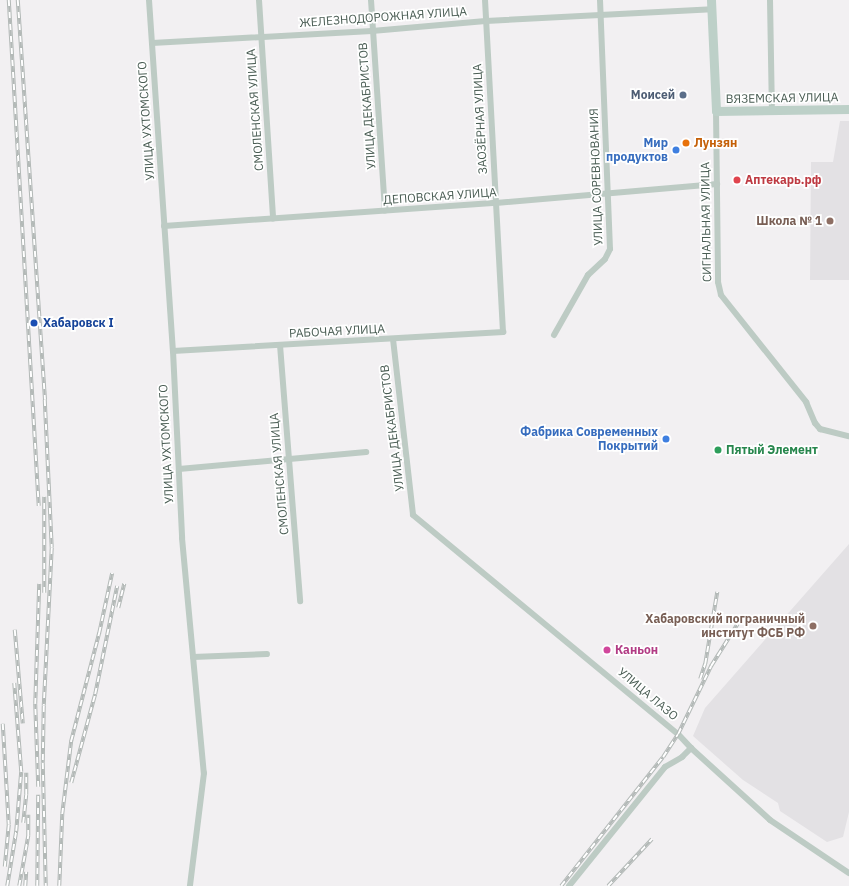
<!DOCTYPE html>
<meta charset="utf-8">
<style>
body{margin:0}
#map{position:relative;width:849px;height:886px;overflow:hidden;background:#f2f0f2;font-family:"IBM Plex Sans",sans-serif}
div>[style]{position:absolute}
.education>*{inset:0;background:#e3e1e4}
.street>*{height:6px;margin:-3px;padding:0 3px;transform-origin:3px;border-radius:3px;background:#bdcbc4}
.secondary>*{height:9px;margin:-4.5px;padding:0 4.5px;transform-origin:4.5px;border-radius:4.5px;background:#bdd0c8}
.rail>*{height:3.5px;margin-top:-1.75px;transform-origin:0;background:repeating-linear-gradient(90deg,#fff 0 6px,#b3b9b7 0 12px);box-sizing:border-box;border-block:1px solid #b3b9b7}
.dots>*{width:11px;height:11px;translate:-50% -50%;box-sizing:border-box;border:2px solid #fff;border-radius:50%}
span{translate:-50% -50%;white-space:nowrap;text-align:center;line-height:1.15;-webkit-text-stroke:3.5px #fff;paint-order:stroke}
.street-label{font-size:12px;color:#495c53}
.service-label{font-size:12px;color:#4e5e75;font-weight:700}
.right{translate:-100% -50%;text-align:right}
.shop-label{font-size:12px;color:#366cbe;font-weight:700}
.food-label{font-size:12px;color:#c56008;font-weight:700}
.left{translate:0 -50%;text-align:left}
.health-label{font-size:12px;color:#be3a42;font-weight:700}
.education-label{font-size:12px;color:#785e54;font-weight:700}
.transit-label{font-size:12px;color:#164399;font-weight:700}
.leisure-label{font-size:12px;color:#27864d;font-weight:700}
.hotel-label{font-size:12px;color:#b23c85;font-weight:700}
</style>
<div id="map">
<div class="education">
<div style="clip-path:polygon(840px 121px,849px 121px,849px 280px,810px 280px,811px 162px,833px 162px)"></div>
<div style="clip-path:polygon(849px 544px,849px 812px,843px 837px,827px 842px,780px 811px,778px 803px,743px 780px,693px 736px,705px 708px)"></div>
</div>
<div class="street">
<div style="left:149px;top:0;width:352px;rotate:86.1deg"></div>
<div style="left:173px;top:351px;width:187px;rotate:87.2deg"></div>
<div style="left:182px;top:538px;width:236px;rotate:84.7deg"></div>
<div style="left:204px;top:773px;width:114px;rotate:97.1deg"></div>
<div style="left:259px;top:0;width:219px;rotate:86.3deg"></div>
<div style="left:371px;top:0;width:211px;rotate:86.2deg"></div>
<div style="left:770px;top:0;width:110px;rotate:89deg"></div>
<div style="left:152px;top:43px;width:220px;rotate:-3.1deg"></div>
<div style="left:372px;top:31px;width:114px;rotate:-5deg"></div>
<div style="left:486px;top:21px;width:226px;rotate:-3deg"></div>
<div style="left:716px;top:111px;width:171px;rotate:89.3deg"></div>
<div style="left:718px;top:282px;width:13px;rotate:77deg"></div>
<div style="left:721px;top:295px;width:137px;rotate:51.5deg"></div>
<div style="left:806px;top:402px;width:23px;rotate:67deg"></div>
<div style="left:815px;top:423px;width:8px;rotate:50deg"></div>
<div style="left:820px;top:429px;width:30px;rotate:14deg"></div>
<div style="left:164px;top:226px;width:333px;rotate:-4deg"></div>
<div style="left:496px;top:203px;width:222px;rotate:-4.9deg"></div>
<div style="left:554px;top:335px;width:69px;rotate:-60.5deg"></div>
<div style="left:588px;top:275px;width:23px;rotate:-43deg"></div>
<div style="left:605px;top:259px;width:11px;rotate:-63deg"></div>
<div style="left:610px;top:249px;width:249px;rotate:-92.3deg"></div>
<div style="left:393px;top:339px;width:177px;rotate:83.5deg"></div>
<div style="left:413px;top:515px;width:344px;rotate:39.6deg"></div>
<div style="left:678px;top:734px;width:19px;rotate:47deg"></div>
<div style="left:691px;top:748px;width:107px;rotate:42.3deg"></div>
<div style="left:770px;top:820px;width:95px;rotate:33.9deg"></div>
<div style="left:280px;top:345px;width:257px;rotate:85.5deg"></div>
<div style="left:173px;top:351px;width:331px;rotate:-3.3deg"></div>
<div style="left:503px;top:332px;width:332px;rotate:-93.1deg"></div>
<div style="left:179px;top:469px;width:188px;rotate:-5.2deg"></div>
<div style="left:193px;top:657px;width:74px;rotate:-2.3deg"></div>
<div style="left:569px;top:886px;width:153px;rotate:-51.1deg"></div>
<div style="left:665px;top:767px;width:20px;rotate:-30deg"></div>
<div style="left:682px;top:757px;width:13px;rotate:-45deg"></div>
</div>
<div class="secondary">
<div style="left:711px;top:0;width:111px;rotate:87.4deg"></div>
<div style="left:716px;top:111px;width:133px;rotate:-0.9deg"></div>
</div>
<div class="rail">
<div style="left:9px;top:0;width:507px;rotate:86.61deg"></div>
<div style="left:18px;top:0;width:401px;rotate:86.1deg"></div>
<div style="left:45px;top:400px;width:148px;rotate:87.3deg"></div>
<div style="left:52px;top:548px;width:158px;rotate:92.9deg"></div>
<div style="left:44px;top:706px;width:57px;rotate:91deg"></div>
<div style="left:43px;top:763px;width:123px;rotate:88.6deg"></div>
<div style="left:44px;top:593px;width:96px;rotate:-90deg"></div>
<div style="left:118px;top:608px;width:25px;rotate:-76deg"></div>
<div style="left:15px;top:630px;width:94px;rotate:85.1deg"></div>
<div style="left:700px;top:679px;width:16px;rotate:-72deg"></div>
<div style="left:705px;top:664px;width:73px;rotate:-80.5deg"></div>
<div style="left:3px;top:724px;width:101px;rotate:86.6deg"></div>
<div style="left:9px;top:825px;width:42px;rotate:95.4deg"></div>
<div style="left:71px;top:783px;width:92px;rotate:-74.9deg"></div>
<div style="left:95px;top:694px;width:110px;rotate:-78.5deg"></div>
<div style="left:38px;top:787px;width:83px;rotate:-92.1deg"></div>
<div style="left:35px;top:704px;width:120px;rotate:-88.1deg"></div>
<div style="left:23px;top:823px;width:28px;rotate:-84deg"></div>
<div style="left:26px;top:795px;width:22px;rotate:-90deg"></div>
<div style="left:7px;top:886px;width:56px;rotate:-80.7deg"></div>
<div style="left:16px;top:831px;width:59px;rotate:-85.2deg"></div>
<div style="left:21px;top:772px;width:89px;rotate:-94.5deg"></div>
<div style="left:19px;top:886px;width:51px;rotate:-79.8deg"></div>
<div style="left:28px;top:836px;width:21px;rotate:-90deg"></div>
<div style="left:25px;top:886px;width:14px;rotate:-86deg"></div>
<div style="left:37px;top:886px;width:91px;rotate:-89.4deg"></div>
<div style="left:59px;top:886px;width:72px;rotate:-87.6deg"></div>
<div style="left:62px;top:814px;width:74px;rotate:-83deg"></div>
<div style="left:71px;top:741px;width:112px;rotate:-75.5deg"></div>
<div style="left:99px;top:633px;width:61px;rotate:-77.8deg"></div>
<div style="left:561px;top:886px;width:164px;rotate:-51.7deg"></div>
<div style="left:663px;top:757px;width:27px;rotate:-57deg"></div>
<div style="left:678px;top:734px;width:76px;rotate:-64.1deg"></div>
<div style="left:711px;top:666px;width:54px;rotate:-57.8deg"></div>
<div style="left:608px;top:886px;width:64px;rotate:-46.9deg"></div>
</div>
<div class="dots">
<div style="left:683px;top:95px;background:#5c6f8a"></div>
<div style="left:686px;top:143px;background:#e8710a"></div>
<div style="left:676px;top:150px;background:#3f7fe0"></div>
<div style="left:737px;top:180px;background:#e0444e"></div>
<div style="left:830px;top:221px;background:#8d6e63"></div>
<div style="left:34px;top:323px;background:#1a4fb4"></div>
<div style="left:666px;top:439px;background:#3f7fe0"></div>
<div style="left:718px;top:450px;background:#2e9e5b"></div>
<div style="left:813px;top:626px;background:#8d6e63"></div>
<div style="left:607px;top:650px;background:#d1479c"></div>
</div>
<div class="street-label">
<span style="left:383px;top:17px;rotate:-4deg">ЖЕЛЕЗНОДОРОЖНАЯ УЛИЦА</span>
<span style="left:782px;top:98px;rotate:-1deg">ВЯЗЕМСКАЯ УЛИЦА</span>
<span style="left:367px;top:106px;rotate:-94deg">УЛИЦА ДЕКАБРИСТОВ</span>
<span style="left:255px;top:110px;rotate:-94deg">СМОЛЕНСКАЯ УЛИЦА</span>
<span style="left:480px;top:119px;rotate:-93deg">ЗАОЗЁРНАЯ УЛИЦА</span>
<span style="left:146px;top:121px;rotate:-94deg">УЛИЦА УХТОМСКОГО</span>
<span style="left:596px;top:177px;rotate:-92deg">УЛИЦА СОРЕВНОВАНИЯ</span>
<span style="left:440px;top:196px;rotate:-4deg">ДЕПОВСКАЯ УЛИЦА</span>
<span style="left:706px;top:222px;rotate:-91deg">СИГНАЛЬНАЯ УЛИЦА</span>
<span style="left:337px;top:331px;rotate:-3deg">РАБОЧАЯ УЛИЦА</span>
<span style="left:392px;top:428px;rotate:-97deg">УЛИЦА ДЕКАБРИСТОВ</span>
<span style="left:166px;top:444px;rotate:-93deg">УЛИЦА УХТОМСКОГО</span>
<span style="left:279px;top:474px;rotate:-95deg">СМОЛЕНСКАЯ УЛИЦА</span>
<span style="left:648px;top:694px;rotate:40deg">УЛИЦА ЛАЗО</span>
</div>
<div class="service-label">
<span class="right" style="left:675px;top:95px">Моисей</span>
</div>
<div class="shop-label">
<span class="right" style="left:668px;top:150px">Мир<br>продуктов</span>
<span class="right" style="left:658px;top:439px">Фабрика Современных<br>Покрытий</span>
</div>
<div class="food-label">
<span class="left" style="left:694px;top:143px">Лунзян</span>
</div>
<div class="health-label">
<span class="left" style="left:745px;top:180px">Аптекарь.рф</span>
</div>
<div class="education-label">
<span class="right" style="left:822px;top:221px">Школа № 1</span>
<span class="right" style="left:805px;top:626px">Хабаровский пограничный<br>институт ФСБ РФ</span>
</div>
<div class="transit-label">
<span class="left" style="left:43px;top:323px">Хабаровск I</span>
</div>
<div class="leisure-label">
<span class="left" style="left:726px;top:450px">Пятый Элемент</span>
</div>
<div class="hotel-label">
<span class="left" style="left:615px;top:650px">Каньон</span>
</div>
</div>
